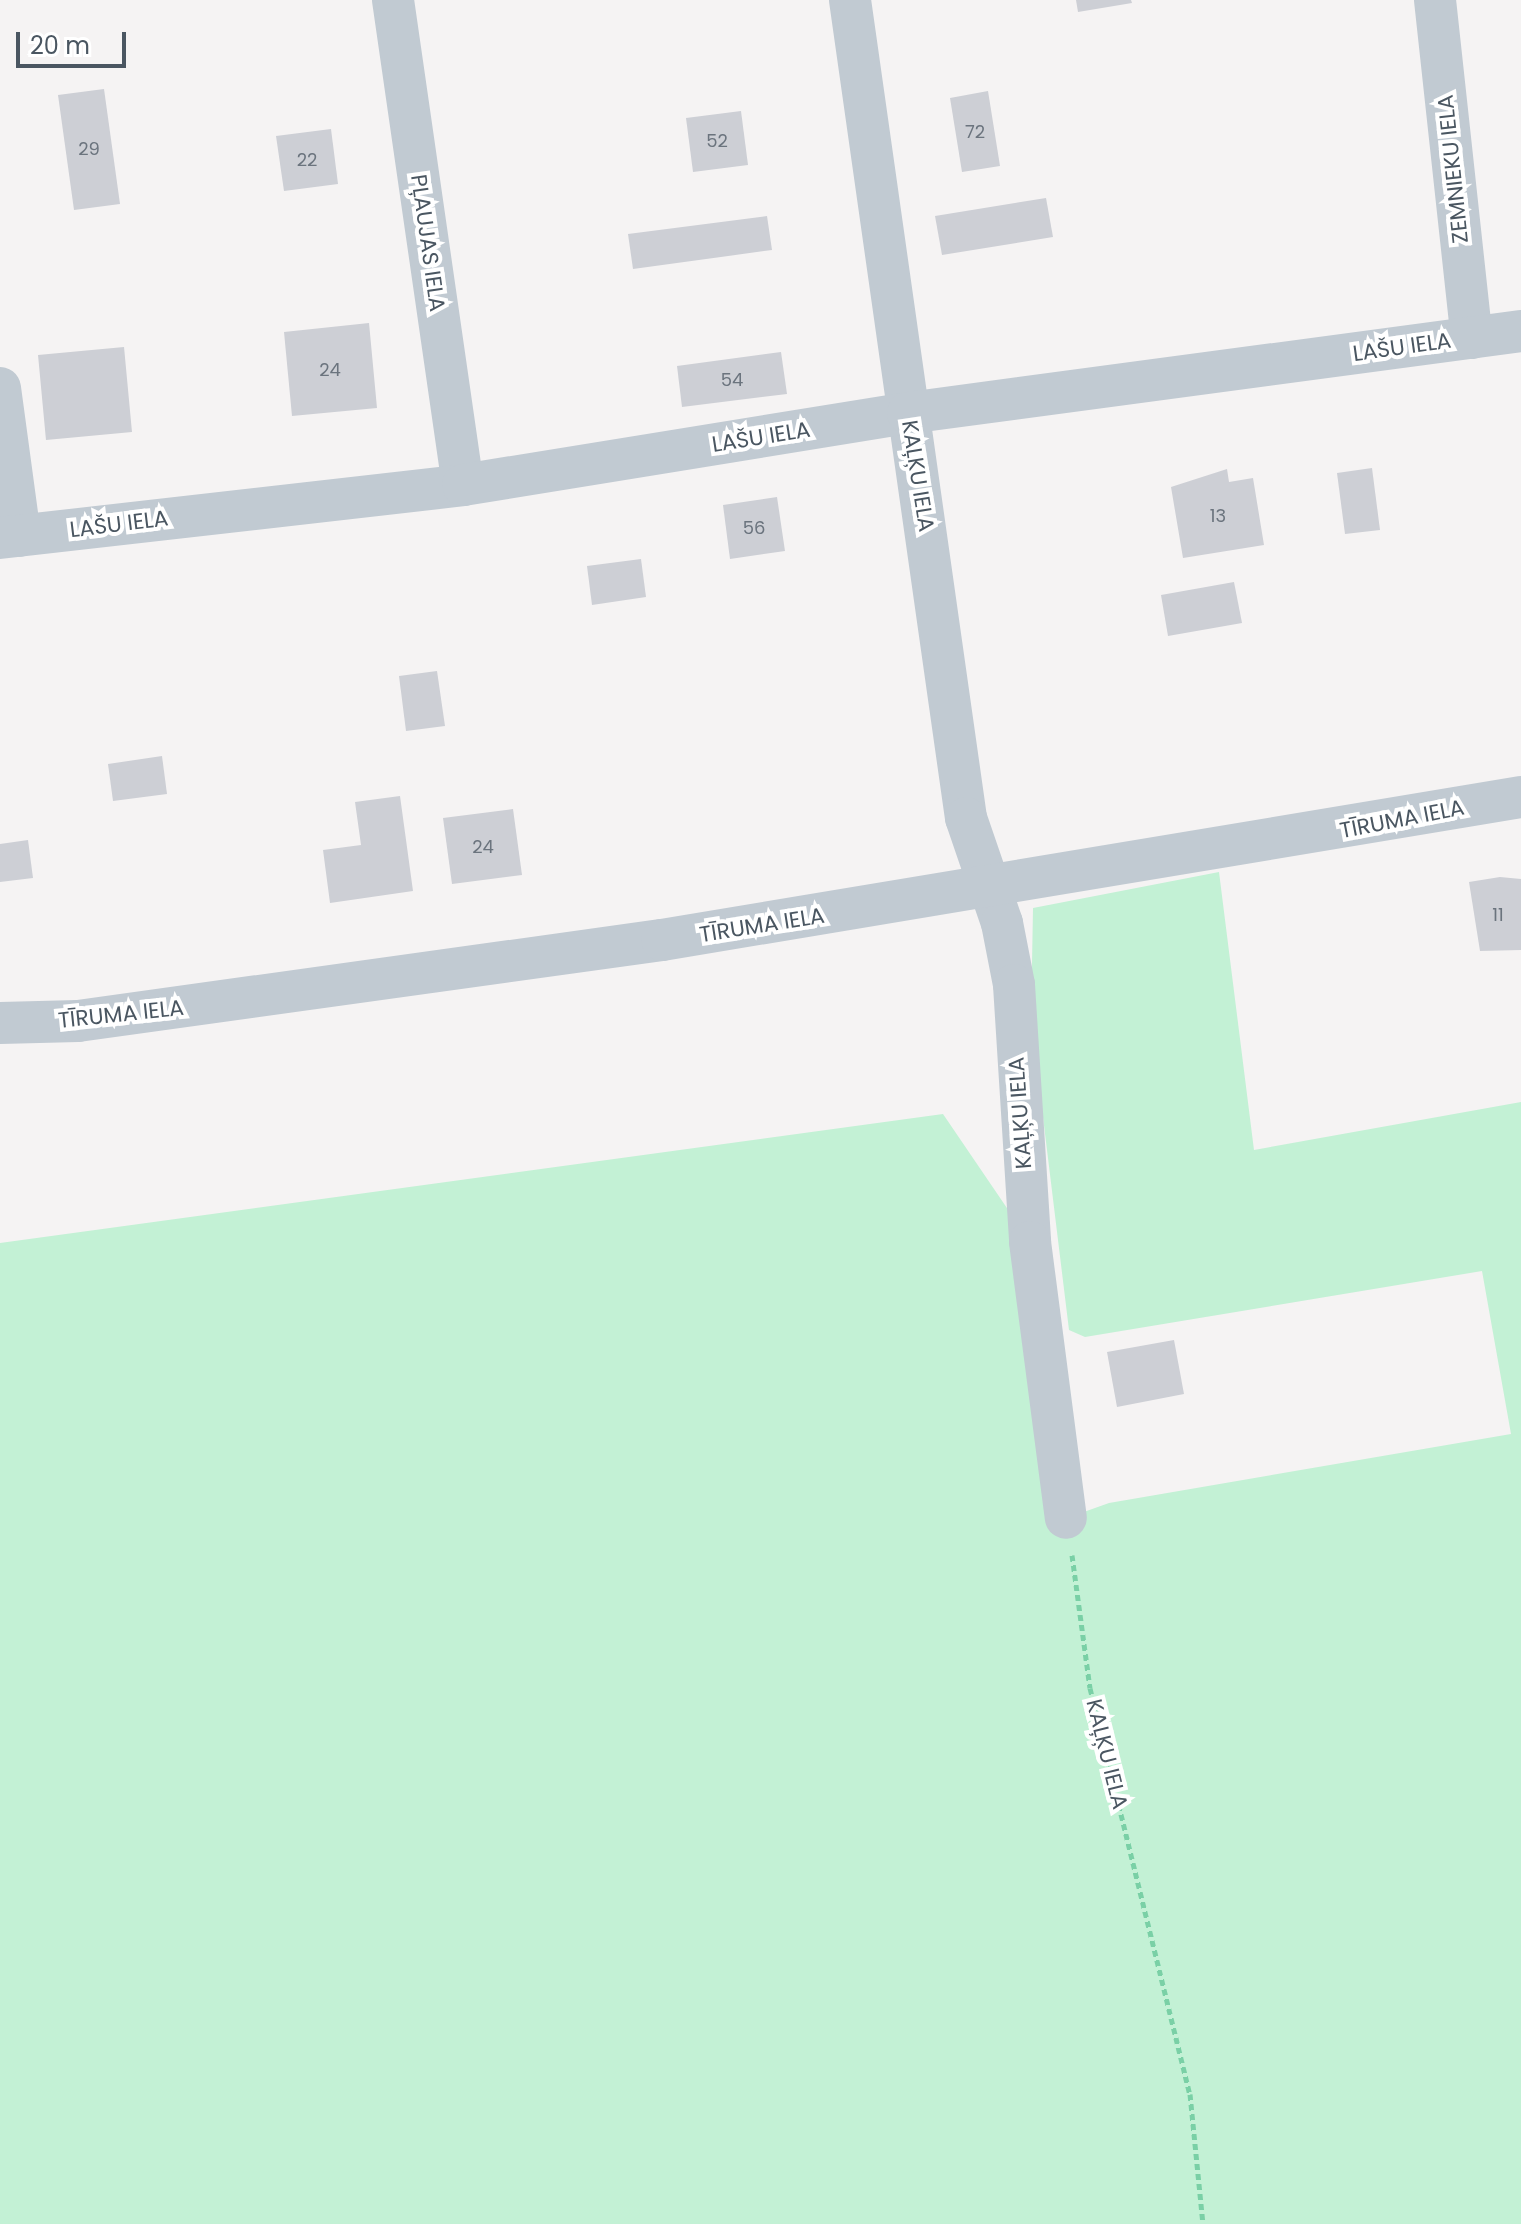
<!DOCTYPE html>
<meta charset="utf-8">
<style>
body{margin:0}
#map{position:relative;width:1521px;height:2224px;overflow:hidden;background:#f5f3f3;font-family:Poppins,sans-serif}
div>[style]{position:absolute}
.green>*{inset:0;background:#c3f1d5}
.building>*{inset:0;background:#cdcfd5}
.path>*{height:5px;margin-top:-2.5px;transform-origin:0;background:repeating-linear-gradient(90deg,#7ad0a6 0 6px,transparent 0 10px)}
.minor>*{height:42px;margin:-21px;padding:0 21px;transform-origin:21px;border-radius:21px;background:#c1cad2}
span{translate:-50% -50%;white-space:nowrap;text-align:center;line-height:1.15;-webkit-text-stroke:8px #fff;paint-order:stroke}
.number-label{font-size:18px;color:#6b747e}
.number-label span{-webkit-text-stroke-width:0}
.street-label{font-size:22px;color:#4a5661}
.scale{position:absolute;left:16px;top:32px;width:110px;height:36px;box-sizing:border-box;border:4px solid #4a5661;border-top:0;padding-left:10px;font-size:24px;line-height:28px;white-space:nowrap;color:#4a5661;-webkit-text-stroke:6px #fff;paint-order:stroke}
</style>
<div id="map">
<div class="green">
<div style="clip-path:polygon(1219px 872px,1254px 1150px,1521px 1102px,1521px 2224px,0 2224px,0 1243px,943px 1114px,1030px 1242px,1067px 1518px,1109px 1503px,1511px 1434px,1482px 1271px,1085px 1337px,1069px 1330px,1031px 1019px,1033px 908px)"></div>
</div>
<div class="building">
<div style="clip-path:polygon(1076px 0,1131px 0,1132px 3px,1078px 12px)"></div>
<div style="clip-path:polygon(104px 89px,120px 204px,74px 210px,58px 95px)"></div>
<div style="clip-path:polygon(988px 91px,1000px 166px,962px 172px,950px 98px)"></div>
<div style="clip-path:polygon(741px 111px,748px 165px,693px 172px,686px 118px)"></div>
<div style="clip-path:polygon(331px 129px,338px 184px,284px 191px,276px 136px)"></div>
<div style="clip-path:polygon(1046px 198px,1053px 237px,942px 255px,935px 216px)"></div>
<div style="clip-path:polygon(767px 216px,772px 250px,633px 269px,628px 234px)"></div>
<div style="clip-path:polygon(369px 323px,377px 408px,292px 416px,284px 332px)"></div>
<div style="clip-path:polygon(124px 347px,132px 432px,46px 440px,38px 355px)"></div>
<div style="clip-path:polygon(781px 352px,787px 394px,682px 407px,677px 366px)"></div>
<div style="clip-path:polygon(1372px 468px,1380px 530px,1345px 534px,1337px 473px)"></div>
<div style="clip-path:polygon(1227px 469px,1229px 482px,1253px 478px,1264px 545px,1183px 558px,1171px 487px)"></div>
<div style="clip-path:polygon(777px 497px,785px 551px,730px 559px,723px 505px)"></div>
<div style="clip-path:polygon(641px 559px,646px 597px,592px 605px,587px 566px)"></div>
<div style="clip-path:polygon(1234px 582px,1242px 623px,1168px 636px,1161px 595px)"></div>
<div style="clip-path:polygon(437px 671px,445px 726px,406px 731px,399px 676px)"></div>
<div style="clip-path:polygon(162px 756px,167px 794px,113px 801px,108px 764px)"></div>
<div style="clip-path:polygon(400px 796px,413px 891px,330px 903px,323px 850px,361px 845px,355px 802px)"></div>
<div style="clip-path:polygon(513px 809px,522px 875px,452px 884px,443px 818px)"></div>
<div style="clip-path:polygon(28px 840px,33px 878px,0 882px,0 844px)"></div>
<div style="clip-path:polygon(1500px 877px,1521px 879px,1521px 950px,1480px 951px,1469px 882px)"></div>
<div style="clip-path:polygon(1174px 1340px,1184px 1394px,1117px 1407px,1107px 1352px)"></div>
</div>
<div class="path">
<div style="left:1072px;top:1555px;width:134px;rotate:82.3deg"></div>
<div style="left:1090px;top:1688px;width:418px;rotate:76.2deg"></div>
<div style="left:1190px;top:2094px;width:131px;rotate:84.3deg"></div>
</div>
<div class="minor">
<div style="left:393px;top:0;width:490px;rotate:81.8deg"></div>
<div style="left:850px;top:0;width:826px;rotate:81.93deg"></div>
<div style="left:966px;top:818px;width:111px;rotate:71.1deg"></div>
<div style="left:1002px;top:923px;width:63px;rotate:79deg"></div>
<div style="left:1014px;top:985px;width:257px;rotate:86.4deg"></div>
<div style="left:1030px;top:1242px;width:278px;rotate:82.6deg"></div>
<div style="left:1435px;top:0;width:340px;rotate:83.8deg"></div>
<div style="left:0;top:388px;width:149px;rotate:82.3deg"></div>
<div style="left:0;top:538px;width:466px;rotate:-6.5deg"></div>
<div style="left:463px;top:485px;width:451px;rotate:-9.2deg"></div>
<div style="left:908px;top:413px;width:618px;rotate:-7.62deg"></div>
<div style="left:0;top:1023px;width:78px;rotate:-1.5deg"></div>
<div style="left:78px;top:1021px;width:590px;rotate:-7.9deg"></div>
<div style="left:662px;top:940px;width:871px;rotate:-9.45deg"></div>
</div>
<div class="number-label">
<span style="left:975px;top:132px">72</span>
<span style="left:717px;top:141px">52</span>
<span style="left:89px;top:149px">29</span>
<span style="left:307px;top:160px">22</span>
<span style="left:330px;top:370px">24</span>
<span style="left:732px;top:380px">54</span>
<span style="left:1218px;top:516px">13</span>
<span style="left:754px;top:528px">56</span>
<span style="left:483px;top:847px">24</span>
<span style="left:1498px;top:915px">11</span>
</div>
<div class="street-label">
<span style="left:1453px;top:169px;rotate:-96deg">ZEMNIEKU IELA</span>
<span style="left:428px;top:243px;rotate:82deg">PĻAUJAS IELA</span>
<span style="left:1402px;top:347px;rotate:-8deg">LAŠU IELA</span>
<span style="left:761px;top:437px;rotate:-9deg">LAŠU IELA</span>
<span style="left:918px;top:476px;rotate:81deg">KAĻĶU IELA</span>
<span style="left:119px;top:524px;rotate:-7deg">LAŠU IELA</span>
<span style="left:1402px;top:819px;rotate:-11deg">TĪRUMA IELA</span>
<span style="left:762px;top:925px;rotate:-9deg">TĪRUMA IELA</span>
<span style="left:121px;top:1014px;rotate:-6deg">TĪRUMA IELA</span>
<span style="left:1020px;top:1113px;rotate:-94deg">KAĻĶU IELA</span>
<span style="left:1107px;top:1754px;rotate:76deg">KAĻĶU IELA</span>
</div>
<div class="scale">20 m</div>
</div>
